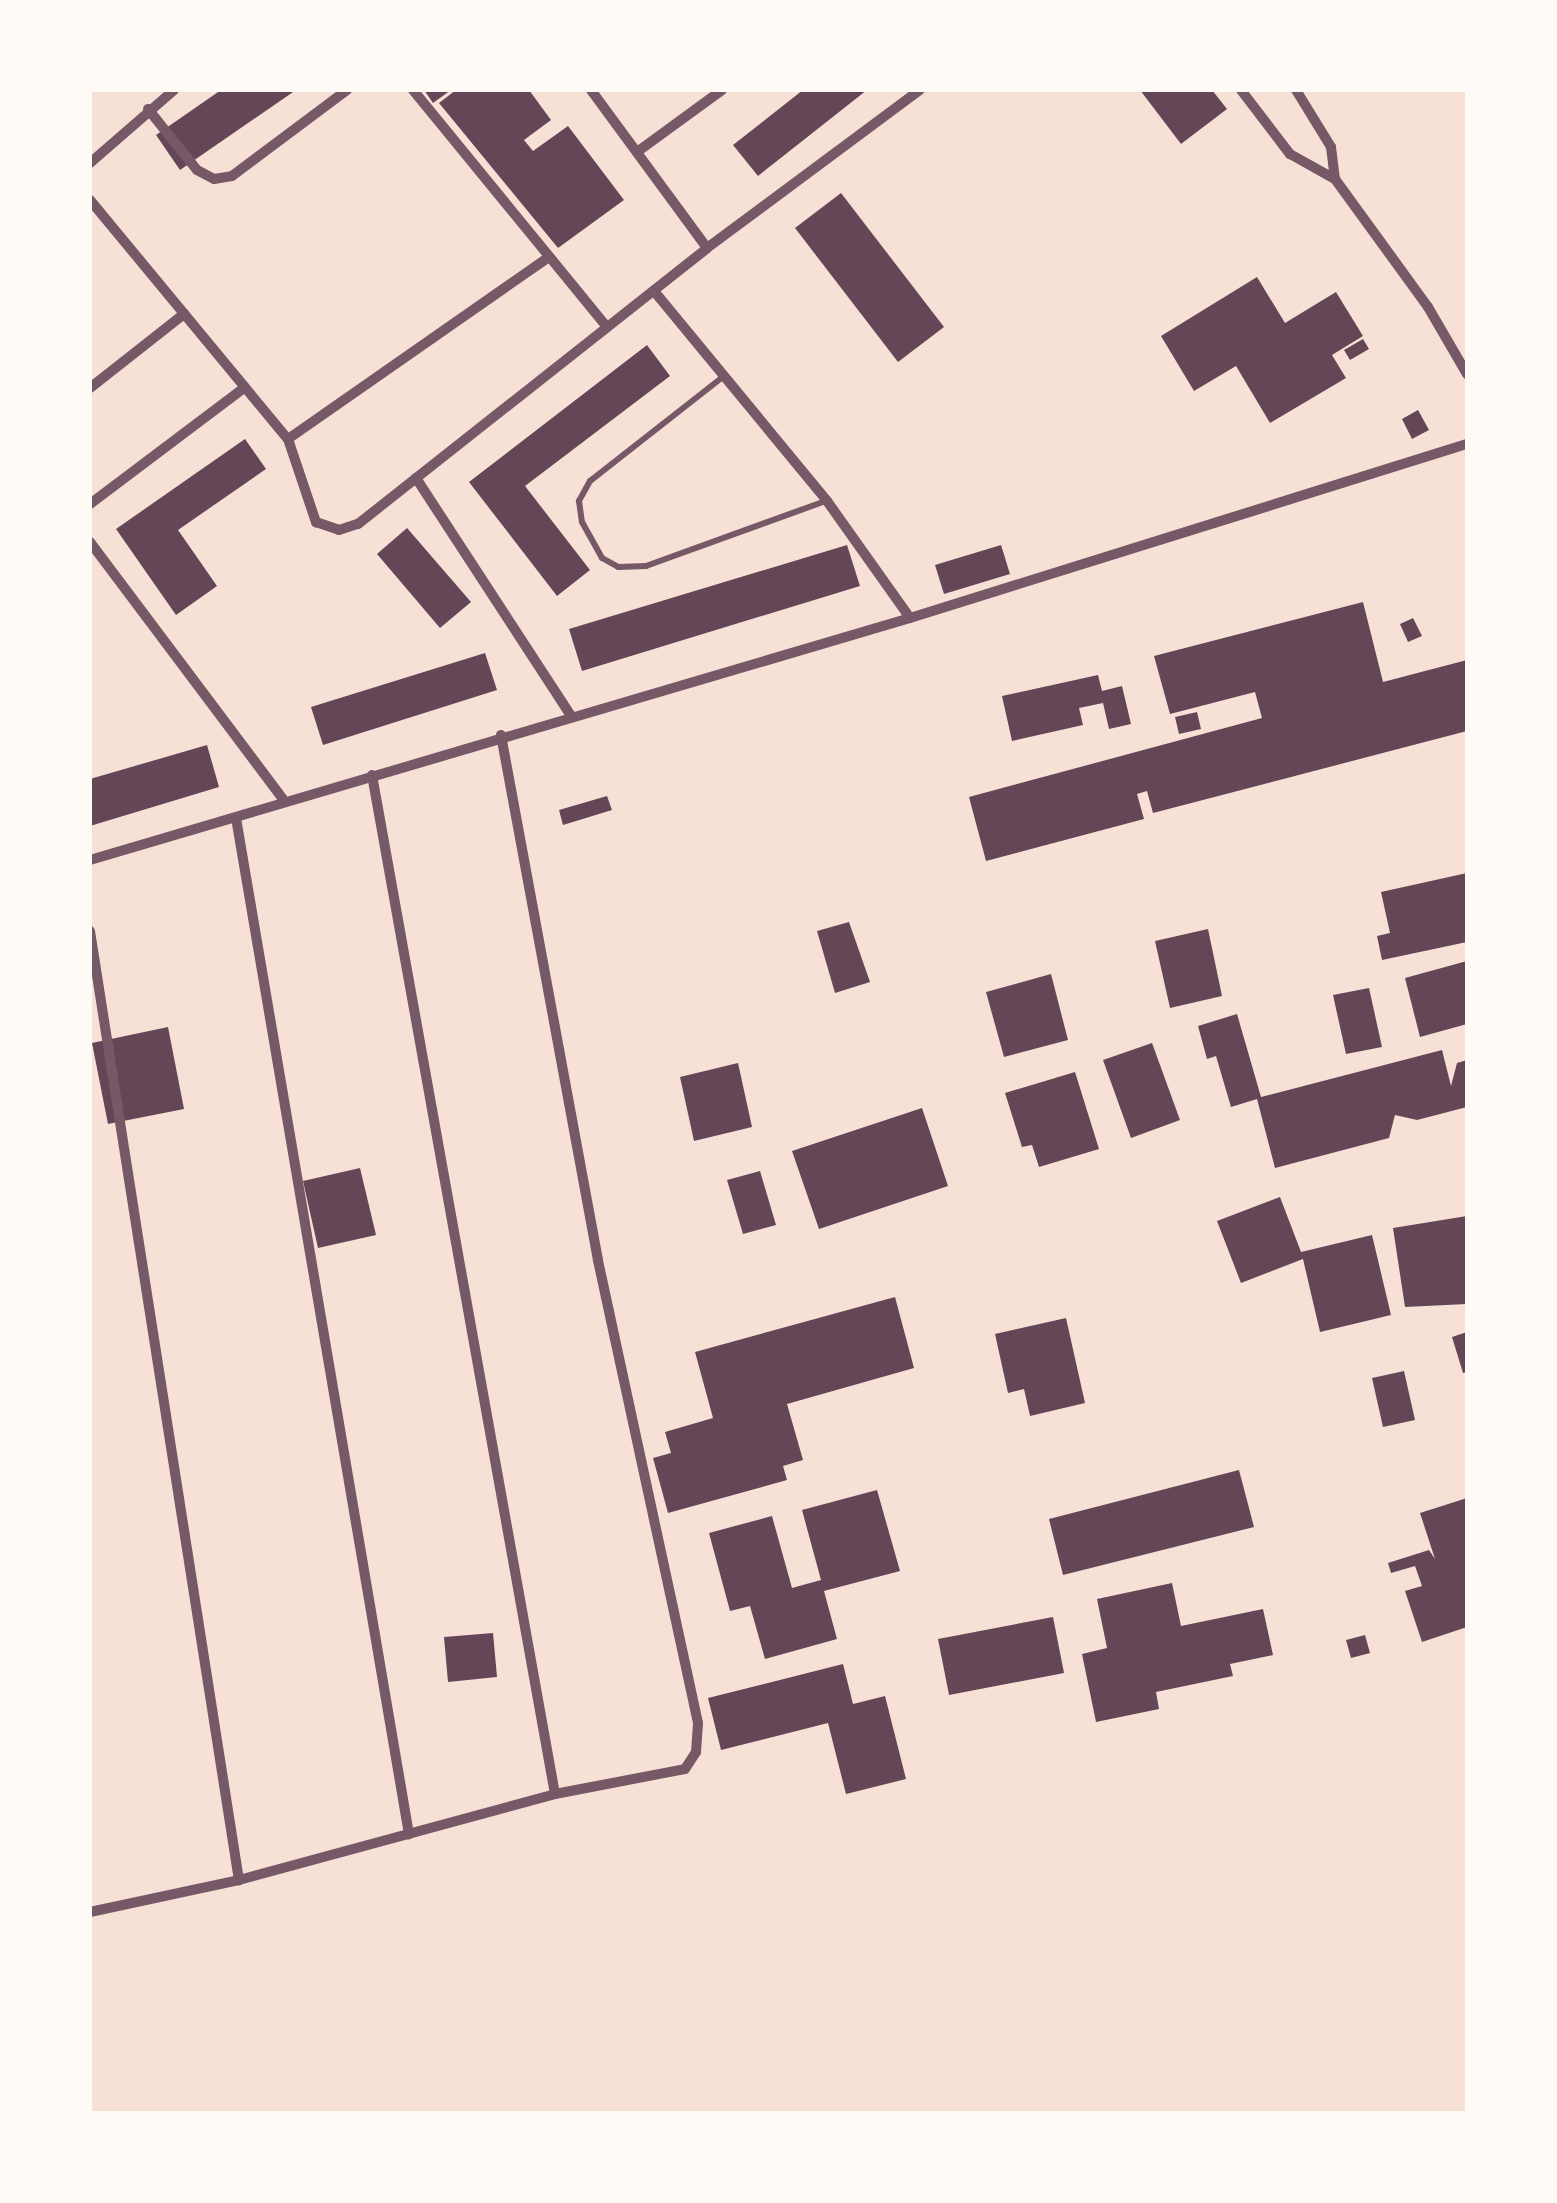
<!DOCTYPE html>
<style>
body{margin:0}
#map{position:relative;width:1557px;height:2203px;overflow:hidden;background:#f7e1d7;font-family:"IBM Plex Serif",serif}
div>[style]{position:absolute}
.building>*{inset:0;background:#644757}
.service>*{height:6px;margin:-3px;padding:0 3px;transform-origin:3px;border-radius:3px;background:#755966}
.minor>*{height:10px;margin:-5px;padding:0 5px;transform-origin:5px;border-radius:5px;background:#755966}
span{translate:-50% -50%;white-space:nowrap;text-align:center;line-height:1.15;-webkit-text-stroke:8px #fffaf5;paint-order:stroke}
.frame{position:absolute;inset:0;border:92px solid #fffaf5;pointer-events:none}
</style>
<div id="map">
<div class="building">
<div style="clip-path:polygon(221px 90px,296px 90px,180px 170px,156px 135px)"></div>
<div style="clip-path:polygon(424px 90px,451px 90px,433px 103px)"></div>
<div style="clip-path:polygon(456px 90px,529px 90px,551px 120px,524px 140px,533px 151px,568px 126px,624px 200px,558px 248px,439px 103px)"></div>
<div style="clip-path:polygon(803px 90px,867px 90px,758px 176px,733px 145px)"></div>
<div style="clip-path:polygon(1140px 90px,1212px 90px,1227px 109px,1181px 144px)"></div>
<div style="clip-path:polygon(841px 193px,944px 327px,898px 362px,795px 228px)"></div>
<div style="clip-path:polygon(1257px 277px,1285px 323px,1336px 292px,1363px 336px,1332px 355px,1346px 378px,1270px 423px,1236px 366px,1194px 391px,1161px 336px)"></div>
<div style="clip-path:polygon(1363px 339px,1369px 349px,1350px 360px,1344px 350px)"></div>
<div style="clip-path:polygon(647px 345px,670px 376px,525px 486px,590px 570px,557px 596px,469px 482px)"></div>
<div style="clip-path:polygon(1418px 410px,1429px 430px,1412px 439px,1402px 419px)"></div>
<div style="clip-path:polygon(245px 439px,266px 469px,178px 530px,217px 586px,176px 615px,116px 529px)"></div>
<div style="clip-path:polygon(407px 528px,471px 602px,440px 628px,377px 554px)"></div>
<div style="clip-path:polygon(847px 545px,860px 586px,582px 671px,569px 629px)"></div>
<div style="clip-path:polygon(1001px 545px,1010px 574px,944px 594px,935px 565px)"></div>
<div style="clip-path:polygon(1363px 602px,1383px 682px,1467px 660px,1467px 731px,1153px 813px,1147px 791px,1137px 794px,1144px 819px,986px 861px,969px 797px,1262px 718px,1255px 692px,1170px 714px,1154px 656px)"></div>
<div style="clip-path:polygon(1413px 618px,1422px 636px,1408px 642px,1400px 624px)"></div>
<div style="clip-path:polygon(485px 653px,497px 690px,323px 745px,311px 707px)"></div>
<div style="clip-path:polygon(1098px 675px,1102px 691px,1122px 686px,1131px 724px,1109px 729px,1103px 703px,1079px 708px,1083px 725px,1012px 741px,1002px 696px)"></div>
<div style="clip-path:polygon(1197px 712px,1201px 729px,1179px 734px,1175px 717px)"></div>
<div style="clip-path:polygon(207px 745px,219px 787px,90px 826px,90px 779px)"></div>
<div style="clip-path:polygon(607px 796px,612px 810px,563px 825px,559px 810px)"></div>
<div style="clip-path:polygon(1467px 873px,1467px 942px,1382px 960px,1377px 936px,1390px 933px,1381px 892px)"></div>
<div style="clip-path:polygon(849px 922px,870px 982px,835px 993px,817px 931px)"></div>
<div style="clip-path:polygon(1208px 929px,1222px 996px,1170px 1008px,1155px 941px)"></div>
<div style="clip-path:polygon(1467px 961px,1467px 1024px,1420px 1037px,1405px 978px)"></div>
<div style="clip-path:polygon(1051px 974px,1068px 1040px,1004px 1057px,986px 992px)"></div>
<div style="clip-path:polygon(1369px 988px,1382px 1047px,1346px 1054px,1333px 995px)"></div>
<div style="clip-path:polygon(1237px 1014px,1261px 1097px,1442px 1050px,1451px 1086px,1457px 1063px,1467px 1060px,1467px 1107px,1417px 1120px,1395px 1115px,1389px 1138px,1275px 1168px,1257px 1099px,1231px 1107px,1216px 1056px,1207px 1059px,1198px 1026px)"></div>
<div style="clip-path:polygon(168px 1027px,184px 1109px,108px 1124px,92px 1043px)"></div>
<div style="clip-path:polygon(1152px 1043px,1180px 1120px,1131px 1138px,1103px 1060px)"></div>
<div style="clip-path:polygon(738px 1063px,752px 1127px,694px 1141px,680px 1077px)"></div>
<div style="clip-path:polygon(1075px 1072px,1099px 1149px,1039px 1167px,1032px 1145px,1022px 1147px,1005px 1093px)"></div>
<div style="clip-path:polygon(922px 1108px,948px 1186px,819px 1229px,792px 1151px)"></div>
<div style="clip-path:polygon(360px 1168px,376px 1235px,318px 1248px,303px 1181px)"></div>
<div style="clip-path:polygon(760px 1171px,776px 1225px,743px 1234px,727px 1180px)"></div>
<div style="clip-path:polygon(1280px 1197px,1301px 1252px,1372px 1235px,1391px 1315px,1320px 1332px,1303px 1259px,1241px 1283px,1217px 1221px)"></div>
<div style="clip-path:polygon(1467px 1216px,1467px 1304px,1405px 1307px,1393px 1228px)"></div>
<div style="clip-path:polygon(895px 1297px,914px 1368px,787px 1404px,803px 1460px,783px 1466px,787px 1480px,668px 1513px,653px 1458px,671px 1453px,665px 1432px,713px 1418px,695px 1352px)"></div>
<div style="clip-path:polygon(1066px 1318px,1085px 1403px,1030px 1416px,1024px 1389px,1008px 1393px,995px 1334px)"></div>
<div style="clip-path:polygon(1467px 1332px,1467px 1372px,1463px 1373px,1452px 1337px)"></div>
<div style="clip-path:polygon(1404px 1371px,1415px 1420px,1383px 1427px,1372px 1378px)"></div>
<div style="clip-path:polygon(1239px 1470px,1254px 1527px,1063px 1575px,1049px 1519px)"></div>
<div style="clip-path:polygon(877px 1490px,900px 1571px,824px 1591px,837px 1639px,765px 1659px,750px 1606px,730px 1611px,709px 1533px,772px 1516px,792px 1588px,821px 1580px,802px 1510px)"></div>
<div style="clip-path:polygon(1467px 1498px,1467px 1627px,1422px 1642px,1405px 1591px,1422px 1586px,1415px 1566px,1391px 1573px,1388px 1563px,1429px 1550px,1435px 1559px,1420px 1513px)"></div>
<div style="clip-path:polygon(1172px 1583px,1181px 1626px,1263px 1609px,1273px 1655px,1230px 1664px,1233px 1676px,1156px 1692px,1159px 1709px,1096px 1722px,1082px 1654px,1107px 1648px,1097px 1599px)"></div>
<div style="clip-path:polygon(1053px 1617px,1064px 1673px,949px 1695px,938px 1639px)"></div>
<div style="clip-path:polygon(493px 1633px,497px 1677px,448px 1682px,444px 1637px)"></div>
<div style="clip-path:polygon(1365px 1635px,1370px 1653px,1351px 1658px,1346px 1640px)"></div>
<div style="clip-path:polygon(843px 1664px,853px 1704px,885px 1696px,906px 1779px,846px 1794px,828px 1723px,721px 1750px,708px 1698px)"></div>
</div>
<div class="service">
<div style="left:724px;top:376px;width:170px;rotate:141.9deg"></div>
<div style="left:590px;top:481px;width:23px;rotate:119deg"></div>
<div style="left:579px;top:501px;width:21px;rotate:82deg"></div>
<div style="left:582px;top:522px;width:41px;rotate:60.9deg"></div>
<div style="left:602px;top:558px;width:18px;rotate:29deg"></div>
<div style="left:618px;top:567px;width:28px;rotate:-2deg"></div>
<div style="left:646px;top:566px;width:191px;rotate:-19.9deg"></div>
</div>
<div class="minor">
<div style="left:413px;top:90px;width:306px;rotate:50.7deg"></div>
<div style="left:591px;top:90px;width:196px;rotate:53.7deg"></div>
<div style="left:1241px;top:90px;width:81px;rotate:52.6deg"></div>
<div style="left:1290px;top:154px;width:51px;rotate:29.1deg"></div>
<div style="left:1335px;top:179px;width:158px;rotate:54deg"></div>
<div style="left:1428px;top:307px;width:78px;rotate:59.8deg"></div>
<div style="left:1296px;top:90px;width:67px;rotate:58.4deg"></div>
<div style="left:1331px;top:147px;width:32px;rotate:83deg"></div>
<div style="left:148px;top:109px;width:78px;rotate:51.2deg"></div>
<div style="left:197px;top:170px;width:19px;rotate:28deg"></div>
<div style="left:214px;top:179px;width:18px;rotate:-9deg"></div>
<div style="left:232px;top:176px;width:144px;rotate:-36.8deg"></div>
<div style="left:637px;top:152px;width:105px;rotate:-36.1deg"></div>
<div style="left:90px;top:163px;width:111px;rotate:-41deg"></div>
<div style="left:90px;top:200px;width:310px;rotate:50.4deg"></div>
<div style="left:288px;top:439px;width:88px;rotate:71.4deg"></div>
<div style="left:316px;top:522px;width:24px;rotate:19deg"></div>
<div style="left:339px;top:530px;width:20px;rotate:-18deg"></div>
<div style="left:358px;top:524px;width:445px;rotate:-38.3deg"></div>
<div style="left:707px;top:248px;width:265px;rotate:-36.6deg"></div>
<div style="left:654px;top:291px;width:272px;rotate:50.5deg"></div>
<div style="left:827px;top:501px;width:143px;rotate:54.6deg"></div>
<div style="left:90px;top:388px;width:120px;rotate:-38.2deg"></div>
<div style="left:288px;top:439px;width:318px;rotate:-34.9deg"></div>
<div style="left:416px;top:478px;width:282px;rotate:56.9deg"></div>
<div style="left:90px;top:504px;width:194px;rotate:-37deg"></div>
<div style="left:90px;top:542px;width:325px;rotate:53.1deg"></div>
<div style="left:372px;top:775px;width:1035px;rotate:79.82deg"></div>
<div style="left:236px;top:818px;width:1031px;rotate:80.34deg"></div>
<div style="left:90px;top:860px;width:855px;rotate:-16.44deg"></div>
<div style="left:910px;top:618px;width:584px;rotate:-17.35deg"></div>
<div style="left:90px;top:931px;width:961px;rotate:81.08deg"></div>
<div style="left:90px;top:1912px;width:152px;rotate:-12.1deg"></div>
<div style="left:239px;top:1880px;width:327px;rotate:-15.2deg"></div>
<div style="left:555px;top:1794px;width:132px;rotate:-10.9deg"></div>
<div style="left:685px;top:1769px;width:20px;rotate:-57deg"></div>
<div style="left:696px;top:1752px;width:29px;rotate:-86deg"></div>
<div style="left:698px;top:1723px;width:474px;rotate:-102.2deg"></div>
<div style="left:598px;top:1260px;width:534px;rotate:-100.47deg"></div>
</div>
<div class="frame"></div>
</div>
